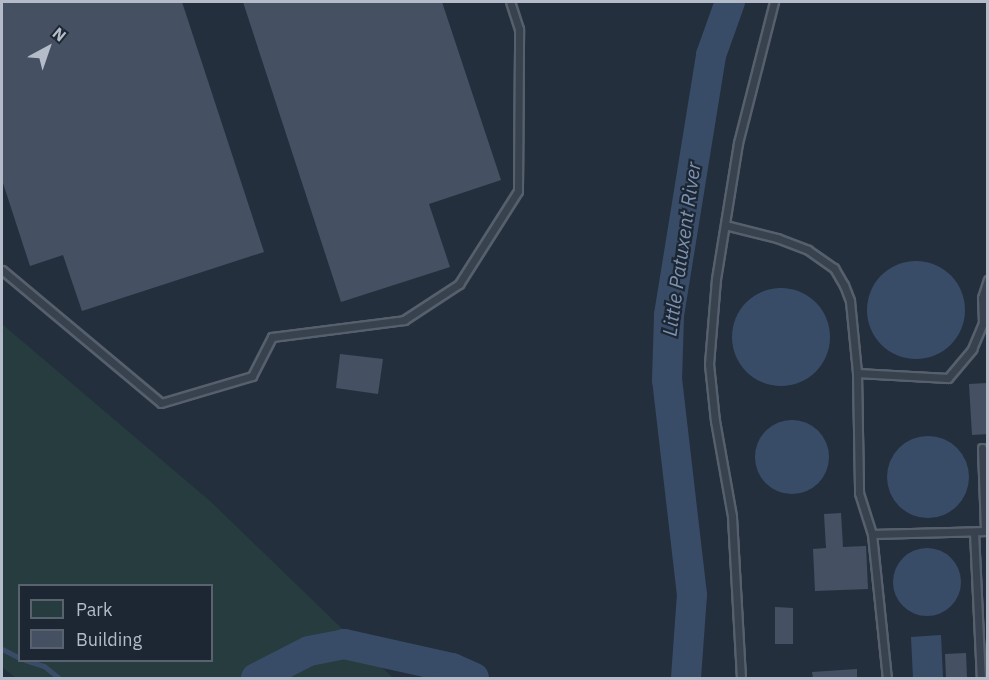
<!DOCTYPE html>
<style>
body{margin:0}
#map{position:relative;width:989px;height:680px;overflow:hidden;background:#242f3e;font-family:"IBM Plex Sans",sans-serif}
div>[style]{position:absolute}
.green>*{inset:0;background:#263c3f}
.water>*{inset:0;background:#394c67}
.round{border-radius:50%}
.stream>*{height:5px;margin:-2.5px;padding:0 2.5px;transform-origin:2.5px;border-radius:2.5px;background:#394c67}
.river>*{height:30px;margin:-15px;padding:0 15px;transform-origin:15px;border-radius:15px;background:#394c67}
.building>*{inset:0;background:#455162}
.roads{filter:drop-shadow(2px 0 #565f6c) drop-shadow(-2px 0 #565f6c) drop-shadow(0 2px #565f6c) drop-shadow(0 -2px #565f6c)}
.service>*{height:7px;margin:-3.5px;padding:0 3.5px;transform-origin:3.5px;border-radius:3.5px;background:#38414e}
span{translate:-50% -50%;white-space:nowrap;text-align:center;line-height:1.15;-webkit-text-stroke:4.5px #1d2633;paint-order:stroke}
.water-label{font-size:20px;color:#7c92b1;font-style:italic}
.frame{position:absolute;inset:0;border:3px solid #b4bcc9;pointer-events:none}
.legend{position:absolute;left:18px;top:584px;width:195px;height:78px;box-sizing:border-box;background:#1d2633;border:2px solid #59626f;margin:0;padding:8px 10px;list-style:none;font-size:18px;color:#b4bcc9}
.legend li{display:flex;align-items:center;gap:12px;height:30px}
.legend b{width:30px;border:2px solid #59626f}
.north{position:absolute;left:18px;top:18px;width:60px;height:60px;-webkit-text-stroke:4px #1d2633;paint-order:stroke;rotate:40deg;font-size:16px;font-weight:700;line-height:24px;text-align:center;color:#b4bcc9}
.north::after{content:'';display:block;margin:auto;width:21px;height:27px;background:#b4bcc9;clip-path:polygon(50% 0,100% 100%,50% 72%,0 100%)}
</style>
<div id="map">
<div class="green">
<div style="clip-path:polygon(evenodd,2px 324px,210px 501px,393px 678px,16px 678px,2px 667px,2px 324px,20px 586px,212px 586px,212px 660px,20px 660px,20px 586px)"></div>
</div>
<div class="water">
<div class="round" style="left:867px;top:261px;width:98px;height:98px"></div>
<div class="round" style="left:732px;top:288px;width:98px;height:98px"></div>
<div class="round" style="left:755px;top:420px;width:74px;height:74px"></div>
<div class="round" style="left:887px;top:436px;width:82px;height:82px"></div>
<div class="round" style="left:893px;top:548px;width:68px;height:68px"></div>
<div style="clip-path:polygon(941px 635px,943px 678px,913px 678px,911px 637px)"></div>
</div>
<div class="stream">
<div style="left:2px;top:649px;width:20px;rotate:27deg"></div>
<div style="left:25px;top:660px;width:20px;rotate:18deg"></div>
<div style="left:44px;top:666px;width:19px;rotate:39deg"></div>
</div>
<div class="river">
<div style="left:256px;top:678px;width:59px;rotate:-27deg"></div>
<div style="left:309px;top:651px;width:36px;rotate:-11deg"></div>
<div style="left:344px;top:644px;width:111px;rotate:12.5deg"></div>
<div style="left:452px;top:668px;width:24px;rotate:24deg"></div>
<div style="left:686px;top:678px;width:83px;rotate:-85.9deg"></div>
<div style="left:692px;top:595px;width:216px;rotate:-96.6deg"></div>
<div style="left:667px;top:380px;width:65px;rotate:-88.2deg"></div>
<div style="left:669px;top:315px;width:263px;rotate:-80.8deg"></div>
<div style="left:711px;top:55px;width:56px;rotate:-70.3deg"></div>
</div>
<div class="building">
<div style="clip-path:polygon(2px 2px,182px 2px,264px 252px,82px 311px,63px 255px,30px 266px,2px 180px)"></div>
<div style="clip-path:polygon(243px 2px,442px 2px,501px 180px,429px 204px,450px 267px,341px 302px)"></div>
<div style="clip-path:polygon(340px 354px,383px 359px,378px 394px,336px 388px)"></div>
<div style="clip-path:polygon(988px 383px,988px 434px,972px 435px,969px 384px)"></div>
<div style="clip-path:polygon(841px 513px,843px 547px,866px 546px,868px 589px,815px 591px,813px 549px,826px 548px,824px 514px)"></div>
<div style="clip-path:polygon(775px 607px,793px 608px,793px 644px,775px 644px)"></div>
<div style="clip-path:polygon(966px 653px,967px 678px,946px 678px,945px 654px)"></div>
<div style="clip-path:polygon(857px 669px,857px 678px,813px 678px,812px 672px)"></div>
</div>
<div class="roads">
<div class="service">
<div style="left:725px;top:225px;width:54px;rotate:14deg"></div>
<div style="left:777px;top:238px;width:33px;rotate:21deg"></div>
<div style="left:808px;top:250px;width:32px;rotate:35deg"></div>
<div style="left:834px;top:268px;width:20px;rotate:60deg"></div>
<div style="left:844px;top:285px;width:17px;rotate:69deg"></div>
<div style="left:850px;top:301px;width:72px;rotate:84.4deg"></div>
<div style="left:857px;top:373px;width:120px;rotate:89deg"></div>
<div style="left:859px;top:493px;width:43px;rotate:72.4deg"></div>
<div style="left:872px;top:534px;width:116px;rotate:-1.5deg"></div>
<div style="left:2px;top:270px;width:207px;rotate:39.9deg"></div>
<div style="left:161px;top:403px;width:95px;rotate:-16.5deg"></div>
<div style="left:252px;top:376px;width:44px;rotate:-62.9deg"></div>
<div style="left:272px;top:337px;width:133px;rotate:-7.3deg"></div>
<div style="left:404px;top:320px;width:66px;rotate:-33.2deg"></div>
<div style="left:459px;top:284px;width:110px;rotate:-57.6deg"></div>
<div style="left:518px;top:191px;width:162px;rotate:-89.6deg"></div>
<div style="left:519px;top:29px;width:28px;rotate:-108deg"></div>
<div style="left:857px;top:373px;width:91px;rotate:3.1deg"></div>
<div style="left:948px;top:378px;width:38px;rotate:-50deg"></div>
<div style="left:972px;top:349px;width:28px;rotate:-67deg"></div>
<div style="left:983px;top:323px;width:25px;rotate:-92deg"></div>
<div style="left:982px;top:298px;width:19px;rotate:-72deg"></div>
<div style="left:982px;top:448px;width:83px;rotate:87.9deg"></div>
<div style="left:974px;top:532px;width:146px;rotate:87.3deg"></div>
<div style="left:872px;top:534px;width:145px;rotate:84.1deg"></div>
<div style="left:741px;top:678px;width:162px;rotate:-93.2deg"></div>
<div style="left:732px;top:516px;width:97px;rotate:-100.1deg"></div>
<div style="left:715px;top:421px;width:57px;rotate:-96deg"></div>
<div style="left:709px;top:364px;width:85px;rotate:-85.3deg"></div>
<div style="left:716px;top:279px;width:138px;rotate:-80.8deg"></div>
<div style="left:738px;top:143px;width:146px;rotate:-75.7deg"></div>
</div>
</div>
<div class="water-label">
<span style="left:681px;top:249px;rotate:-82deg">Little Patuxent River</span>
</div>
<div class="frame"></div>
<ul class="legend">
<li><b style="height:16px;background:#263c3f"></b>Park</li>
<li><b style="height:16px;background:#455162"></b>Building</li>
</ul>
<div class="north">N</div>
</div>
